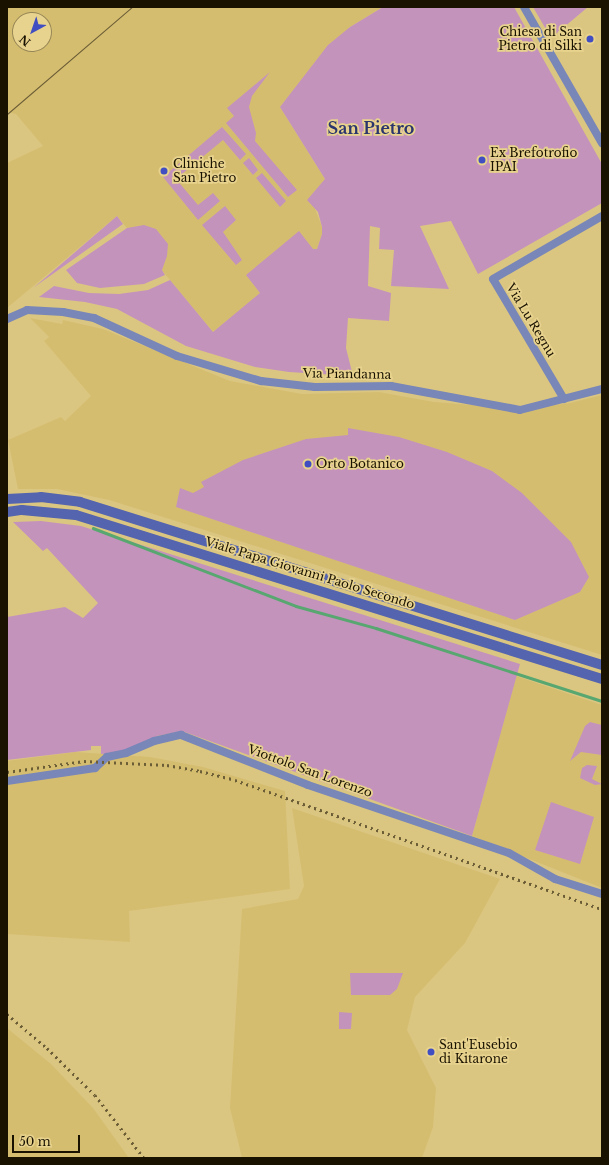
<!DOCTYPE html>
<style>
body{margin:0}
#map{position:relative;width:609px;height:1165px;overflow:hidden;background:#dbc681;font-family:"Libre Baskerville",serif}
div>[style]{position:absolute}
.built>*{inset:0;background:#d5bd70}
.green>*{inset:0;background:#c493bc}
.stream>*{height:2.5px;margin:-1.25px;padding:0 1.25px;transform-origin:1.25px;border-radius:1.25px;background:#58a771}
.minor>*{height:8px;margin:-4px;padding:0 4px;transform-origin:4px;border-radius:4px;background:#7986b8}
.secondary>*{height:10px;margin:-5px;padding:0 5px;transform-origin:5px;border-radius:5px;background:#5464ae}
.tram>*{height:1px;margin:-0.5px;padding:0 0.5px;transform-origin:0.5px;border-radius:0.5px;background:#6b5d36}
.rail>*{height:2.5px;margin-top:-1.25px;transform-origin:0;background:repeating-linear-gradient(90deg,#6b5d36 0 2px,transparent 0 6px)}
.dots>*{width:11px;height:11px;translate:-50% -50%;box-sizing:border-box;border:2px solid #e8d38e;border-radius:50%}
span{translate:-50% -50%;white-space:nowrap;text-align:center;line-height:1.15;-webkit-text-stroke:3.5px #e8d38e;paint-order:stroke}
.poi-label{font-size:12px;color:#1a1200}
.right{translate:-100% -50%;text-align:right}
.left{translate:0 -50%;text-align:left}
.street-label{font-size:12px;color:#1a1200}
.district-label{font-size:16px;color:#2a346d;font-weight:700}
.frame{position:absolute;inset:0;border:8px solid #1a1200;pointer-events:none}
.north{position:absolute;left:12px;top:12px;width:40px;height:40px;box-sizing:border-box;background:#e8d38e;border:1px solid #968655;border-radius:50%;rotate:220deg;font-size:11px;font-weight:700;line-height:16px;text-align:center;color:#1a1200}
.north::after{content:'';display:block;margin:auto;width:14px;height:18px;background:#404ec2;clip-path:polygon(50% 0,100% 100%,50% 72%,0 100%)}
.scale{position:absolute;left:12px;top:1135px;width:68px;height:18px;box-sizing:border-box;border:2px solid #1a1200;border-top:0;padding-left:5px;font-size:12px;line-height:14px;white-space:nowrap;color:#1a1200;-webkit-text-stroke:3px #e8d38e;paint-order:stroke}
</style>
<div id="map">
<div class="built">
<div style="clip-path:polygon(evenodd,7px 7px,383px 7px,350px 27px,280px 107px,325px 179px,314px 206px,322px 227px,322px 234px,317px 249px,213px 332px,117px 216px,7px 308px,7px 163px,43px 146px,16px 114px,7px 112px,7px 7px,20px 20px,44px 20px,44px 44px,20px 44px,20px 20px)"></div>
<div style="clip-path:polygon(30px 318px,62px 324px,63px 320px,103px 329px,230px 381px,302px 394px,379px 392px,434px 402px,523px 409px,570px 403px,602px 395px,602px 655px,109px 500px,57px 489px,18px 489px,8px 440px,61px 417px,65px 421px,91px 396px,44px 341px,49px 337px)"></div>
<div style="clip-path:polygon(516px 676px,602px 705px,602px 888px,472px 836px)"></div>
<div style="clip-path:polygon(75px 752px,150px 757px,203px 767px,285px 791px,290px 889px,129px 911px,130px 942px,7px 934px,7px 761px)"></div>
<div style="clip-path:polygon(292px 808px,500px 879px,465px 943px,415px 997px,407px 1030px,436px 1088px,433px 1127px,422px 1158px,242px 1158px,230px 1108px,242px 909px,298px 899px,304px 886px)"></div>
<div style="clip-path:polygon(7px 1028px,51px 1064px,93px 1108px,129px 1158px,7px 1158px)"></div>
</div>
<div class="green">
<div style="clip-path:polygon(383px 7px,514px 7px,602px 164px,602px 203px,478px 274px,451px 221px,420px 226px,449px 289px,391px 286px,394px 250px,379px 249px,380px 228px,370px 226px,368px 286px,391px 293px,389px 321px,348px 318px,346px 348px,353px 376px,289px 372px,255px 367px,186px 346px,117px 309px,85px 302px,39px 297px,54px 286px,89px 293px,119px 294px,148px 290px,170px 280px,213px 332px,260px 293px,246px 275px,299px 231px,313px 249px,317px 249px,322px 234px,322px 227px,318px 212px,307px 200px,325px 179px,280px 107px,328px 45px,350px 27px)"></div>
<div style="clip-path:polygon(533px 7px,588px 7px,551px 38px)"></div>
<div style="clip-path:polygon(270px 72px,252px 96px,249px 107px,256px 133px,255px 141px,297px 190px,288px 197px,226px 123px,234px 116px,227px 108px)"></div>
<div style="clip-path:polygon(222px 127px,246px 154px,240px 160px,223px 140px,176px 179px,198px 205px,213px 193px,220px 201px,198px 220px,163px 177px)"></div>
<div style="clip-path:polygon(249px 158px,258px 170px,253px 175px,243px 163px)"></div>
<div style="clip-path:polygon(262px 173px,286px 201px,280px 207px,256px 178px)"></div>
<div style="clip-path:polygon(225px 206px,236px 220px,223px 232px,242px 260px,236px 265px,202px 225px)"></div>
<div style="clip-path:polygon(117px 216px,123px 224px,33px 288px,45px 278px)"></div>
<div style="clip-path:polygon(144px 225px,156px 229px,168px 244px,167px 256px,162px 270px,165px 275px,144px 284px,100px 288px,77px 283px,66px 270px,127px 228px)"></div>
<div style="clip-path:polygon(348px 428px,399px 437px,447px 452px,492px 471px,522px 493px,571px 542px,589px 577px,580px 592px,515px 620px,176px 507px,180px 488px,193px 493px,204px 487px,201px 482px,243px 460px,306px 439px,348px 435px)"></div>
<div style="clip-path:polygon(41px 521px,81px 526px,520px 664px,472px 836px,182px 731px,157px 736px,126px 753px,101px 754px,101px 746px,91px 746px,91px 750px,7px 760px,7px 617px,65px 607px,83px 618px,98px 603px,47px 548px,43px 551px,13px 522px)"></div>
<div style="clip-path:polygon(590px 722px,602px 725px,602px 755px,581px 752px,570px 761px,585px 726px)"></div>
<div style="clip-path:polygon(587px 765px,597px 766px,592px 779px,602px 784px,595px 785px,580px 778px,582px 768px)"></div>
<div style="clip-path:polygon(551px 802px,594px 817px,580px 864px,535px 850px)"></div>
<div style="clip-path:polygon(350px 973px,403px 973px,397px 989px,390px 995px,351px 995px)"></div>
<div style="clip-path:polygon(339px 1012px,352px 1013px,351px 1029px,339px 1029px)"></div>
</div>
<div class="stream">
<div style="left:93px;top:528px;width:217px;rotate:21deg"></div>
<div style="left:296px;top:606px;width:83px;rotate:15.4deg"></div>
<div style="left:376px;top:628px;width:237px;rotate:17.9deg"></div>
</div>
<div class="minor">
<div style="left:524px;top:7px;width:157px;rotate:60.2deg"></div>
<div style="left:7px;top:319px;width:22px;rotate:-24deg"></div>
<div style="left:27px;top:310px;width:36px;rotate:3deg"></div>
<div style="left:63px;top:312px;width:32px;rotate:11deg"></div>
<div style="left:94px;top:318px;width:91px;rotate:24.6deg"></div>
<div style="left:177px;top:356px;width:88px;rotate:16.6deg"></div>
<div style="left:261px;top:381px;width:54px;rotate:6.3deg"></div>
<div style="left:315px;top:387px;width:76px;rotate:-0.8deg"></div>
<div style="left:391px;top:386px;width:131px;rotate:10.5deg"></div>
<div style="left:520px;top:410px;width:85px;rotate:-14.4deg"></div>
<div style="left:564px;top:399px;width:139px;rotate:-120.6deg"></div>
<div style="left:493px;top:279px;width:126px;rotate:-30deg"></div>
<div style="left:7px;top:781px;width:89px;rotate:-8.4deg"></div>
<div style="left:95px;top:768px;width:16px;rotate:-43deg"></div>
<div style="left:107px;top:757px;width:19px;rotate:-12deg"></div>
<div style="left:126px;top:753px;width:30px;rotate:-23deg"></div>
<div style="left:154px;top:741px;width:28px;rotate:-13deg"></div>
<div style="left:181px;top:735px;width:136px;rotate:21.5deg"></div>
<div style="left:308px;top:785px;width:212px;rotate:18.7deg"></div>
<div style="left:509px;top:853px;width:53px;rotate:29.5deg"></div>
<div style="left:555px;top:879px;width:49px;rotate:17.7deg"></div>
</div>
<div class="secondary">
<div style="left:7px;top:499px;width:34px;rotate:-3deg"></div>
<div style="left:41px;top:497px;width:39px;rotate:7deg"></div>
<div style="left:80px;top:502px;width:547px;rotate:17.34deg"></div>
<div style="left:7px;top:512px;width:15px;rotate:-8deg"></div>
<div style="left:22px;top:510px;width:54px;rotate:5.3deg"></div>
<div style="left:76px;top:515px;width:551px;rotate:17.32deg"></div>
</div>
<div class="tram">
<div style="left:7px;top:114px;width:165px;rotate:-40.6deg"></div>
</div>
<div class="rail">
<div style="left:7px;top:772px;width:78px;rotate:-8.1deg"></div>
<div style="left:84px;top:761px;width:83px;rotate:2.8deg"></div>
<div style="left:167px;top:765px;width:34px;rotate:10deg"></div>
<div style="left:200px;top:771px;width:36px;rotate:14deg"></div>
<div style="left:235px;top:780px;width:389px;rotate:19.4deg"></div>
<div style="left:7px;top:1014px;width:52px;rotate:40.4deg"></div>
<div style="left:47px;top:1048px;width:67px;rotate:44.4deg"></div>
<div style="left:95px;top:1095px;width:80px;rotate:52.1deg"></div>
</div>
<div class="dots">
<div style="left:590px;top:39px;background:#404ec2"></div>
<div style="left:482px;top:160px;background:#404ec2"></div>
<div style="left:164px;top:171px;background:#404ec2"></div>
<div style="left:308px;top:464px;background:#404ec2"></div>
<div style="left:431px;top:1052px;background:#404ec2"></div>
</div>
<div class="poi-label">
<span class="right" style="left:582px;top:39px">Chiesa di San<br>Pietro di Silki</span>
<span class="left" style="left:490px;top:160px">Ex Brefotrofio<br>IPAI</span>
<span class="left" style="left:173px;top:171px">Cliniche<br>San Pietro</span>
<span class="left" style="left:316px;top:464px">Orto Botanico</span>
<span class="left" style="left:439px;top:1052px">Sant'Eusebio<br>di Kitarone</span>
</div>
<div class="street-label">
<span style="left:531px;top:320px;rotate:59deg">Via Lu Regnu</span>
<span style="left:347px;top:374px;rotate:1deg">Via Piandanna</span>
<span style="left:310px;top:573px;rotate:17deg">Viale Papa Giovanni Paolo Secondo</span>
<span style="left:310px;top:771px;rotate:20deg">Viottolo San Lorenzo</span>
</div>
<div class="district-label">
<span style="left:371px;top:128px">San Pietro</span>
</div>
<div class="frame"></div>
<div class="north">N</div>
<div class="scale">50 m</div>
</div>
